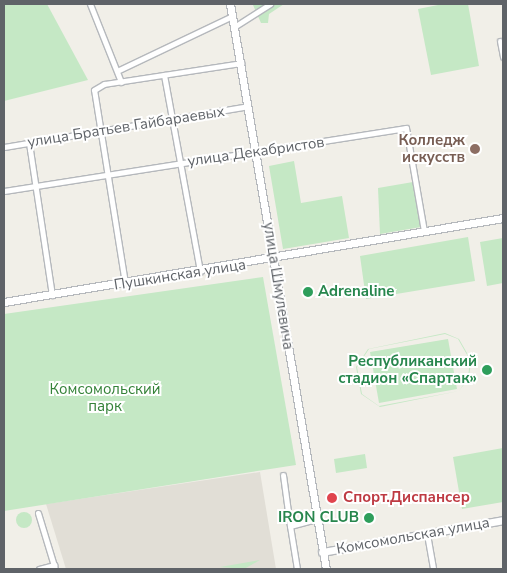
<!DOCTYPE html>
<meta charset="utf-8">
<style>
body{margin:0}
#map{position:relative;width:507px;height:573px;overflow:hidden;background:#f1efe8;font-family:"Nunito Sans",sans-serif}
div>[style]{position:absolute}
.education>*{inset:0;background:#e1ded6}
.green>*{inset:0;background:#c5e8c5}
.round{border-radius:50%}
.roads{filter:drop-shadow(1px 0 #b5b8bc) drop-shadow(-1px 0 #b5b8bc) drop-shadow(0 1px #b5b8bc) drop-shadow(0 -1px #b5b8bc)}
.street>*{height:5px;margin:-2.5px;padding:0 2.5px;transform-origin:2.5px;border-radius:2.5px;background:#fff}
.secondary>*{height:7px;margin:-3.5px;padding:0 3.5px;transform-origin:3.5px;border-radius:3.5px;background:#fff}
.dots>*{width:14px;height:14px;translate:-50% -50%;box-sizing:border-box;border:2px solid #fff;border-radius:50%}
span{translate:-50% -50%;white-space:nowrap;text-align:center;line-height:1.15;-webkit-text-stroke:4px #fff;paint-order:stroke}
.street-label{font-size:15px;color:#5f6368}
.education-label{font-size:15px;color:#785e54;font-weight:700}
.right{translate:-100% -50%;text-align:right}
.leisure-label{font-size:15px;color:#27864d;font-weight:700}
.left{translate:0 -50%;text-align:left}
.park-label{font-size:15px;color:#348238}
.health-label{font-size:15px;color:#be3a42;font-weight:700}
.frame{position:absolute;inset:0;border:5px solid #5f6368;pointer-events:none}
</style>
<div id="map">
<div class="education">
<div style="clip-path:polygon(260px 472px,276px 569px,66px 569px,46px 504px)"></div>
</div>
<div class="green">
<div style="clip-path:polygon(4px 4px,47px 4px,88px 80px,4px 101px)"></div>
<div style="clip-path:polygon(284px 4px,269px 14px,268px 23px,261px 23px,253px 5px)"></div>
<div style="clip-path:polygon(443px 4px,468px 4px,479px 66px,431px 75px,418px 9px)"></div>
<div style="clip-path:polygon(294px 161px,301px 203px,342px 196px,349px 238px,283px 249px,269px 166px)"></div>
<div style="clip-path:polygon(413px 182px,421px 227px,380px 234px,378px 188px)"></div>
<div style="clip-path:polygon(468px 237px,475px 281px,366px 299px,360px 256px)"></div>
<div style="clip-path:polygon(503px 238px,503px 283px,487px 286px,480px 242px)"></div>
<div style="clip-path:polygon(263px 277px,296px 465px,4px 511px,4px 314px)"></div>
<div style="clip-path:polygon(evenodd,445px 333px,459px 339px,471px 360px,469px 378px,459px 391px,380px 407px,361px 394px,356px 367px,368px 349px,445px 333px,445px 334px,458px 339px,470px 360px,468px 378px,459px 391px,379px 406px,362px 394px,357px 367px,369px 349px,445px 334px)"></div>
<div style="clip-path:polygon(448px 339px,457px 389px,379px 403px,370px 352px)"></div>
<div style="clip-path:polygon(503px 448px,503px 502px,462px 509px,453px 457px)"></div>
<div style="clip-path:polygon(365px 454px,367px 468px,336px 473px,334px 459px)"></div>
<div class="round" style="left:16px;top:512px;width:16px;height:16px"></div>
<div style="clip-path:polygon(260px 560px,244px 569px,220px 567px)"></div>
</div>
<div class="roads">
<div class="street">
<div style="left:90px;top:4px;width:84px;rotate:68.3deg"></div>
<div style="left:234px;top:27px;width:43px;rotate:-32.6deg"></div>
<div style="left:500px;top:41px;width:16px;rotate:79deg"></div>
<div style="left:119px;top:70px;width:125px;rotate:-25.5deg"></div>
<div style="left:164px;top:75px;width:200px;rotate:79.6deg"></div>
<div style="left:29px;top:143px;width:154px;rotate:81.4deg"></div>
<div style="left:4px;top:147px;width:247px;rotate:-9.5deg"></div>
<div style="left:4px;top:191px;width:407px;rotate:-8.9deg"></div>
<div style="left:406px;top:128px;width:105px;rotate:80.1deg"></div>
<div style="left:125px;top:283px;width:195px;rotate:-99.1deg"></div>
<div style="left:94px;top:90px;width:12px;rotate:-31deg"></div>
<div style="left:104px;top:84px;width:139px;rotate:-8.7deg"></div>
<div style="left:283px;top:475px;width:51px;rotate:82.2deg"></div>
<div style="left:38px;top:513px;width:59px;rotate:73.1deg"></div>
<div style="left:427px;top:534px;width:36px;rotate:80deg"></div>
<div style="left:39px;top:569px;width:16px;rotate:-15deg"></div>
<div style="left:297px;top:569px;width:44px;rotate:-99.2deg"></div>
<div style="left:290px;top:526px;width:27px;rotate:-15deg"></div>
</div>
<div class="secondary">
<div style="left:230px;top:4px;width:573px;rotate:80.36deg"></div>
<div style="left:4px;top:302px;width:506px;rotate:-9.56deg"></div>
<div style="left:322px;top:552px;width:184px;rotate:-10deg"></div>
</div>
</div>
<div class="dots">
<div style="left:475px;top:149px;background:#8d6e63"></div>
<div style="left:308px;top:292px;background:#2e9e5b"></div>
<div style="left:487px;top:370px;background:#2e9e5b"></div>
<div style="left:332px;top:498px;background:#e0444e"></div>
<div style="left:369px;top:518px;background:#2e9e5b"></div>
</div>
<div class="street-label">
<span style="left:126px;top:127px;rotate:-9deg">улица Братьев Гайбараевых</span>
<span style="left:256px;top:152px;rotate:-8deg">улица Декабристов</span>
<span style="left:180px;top:275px;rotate:-9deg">Пушкинская улица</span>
<span style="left:278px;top:286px;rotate:81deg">улица Шмулевича</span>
<span style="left:413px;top:536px;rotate:-10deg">Комсомольская улица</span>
</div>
<div class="education-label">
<span class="right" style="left:465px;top:149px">Колледж<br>искусств</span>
</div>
<div class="leisure-label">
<span class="left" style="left:318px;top:292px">Adrenaline</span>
<span class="right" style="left:477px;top:370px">Республиканский<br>стадион «Спартак»</span>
<span class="right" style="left:359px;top:518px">IRON CLUB</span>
</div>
<div class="park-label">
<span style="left:105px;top:398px">Комсомольский<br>парк</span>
</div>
<div class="health-label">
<span class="left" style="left:343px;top:498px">Спорт.Диспансер</span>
</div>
<div class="frame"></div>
</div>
